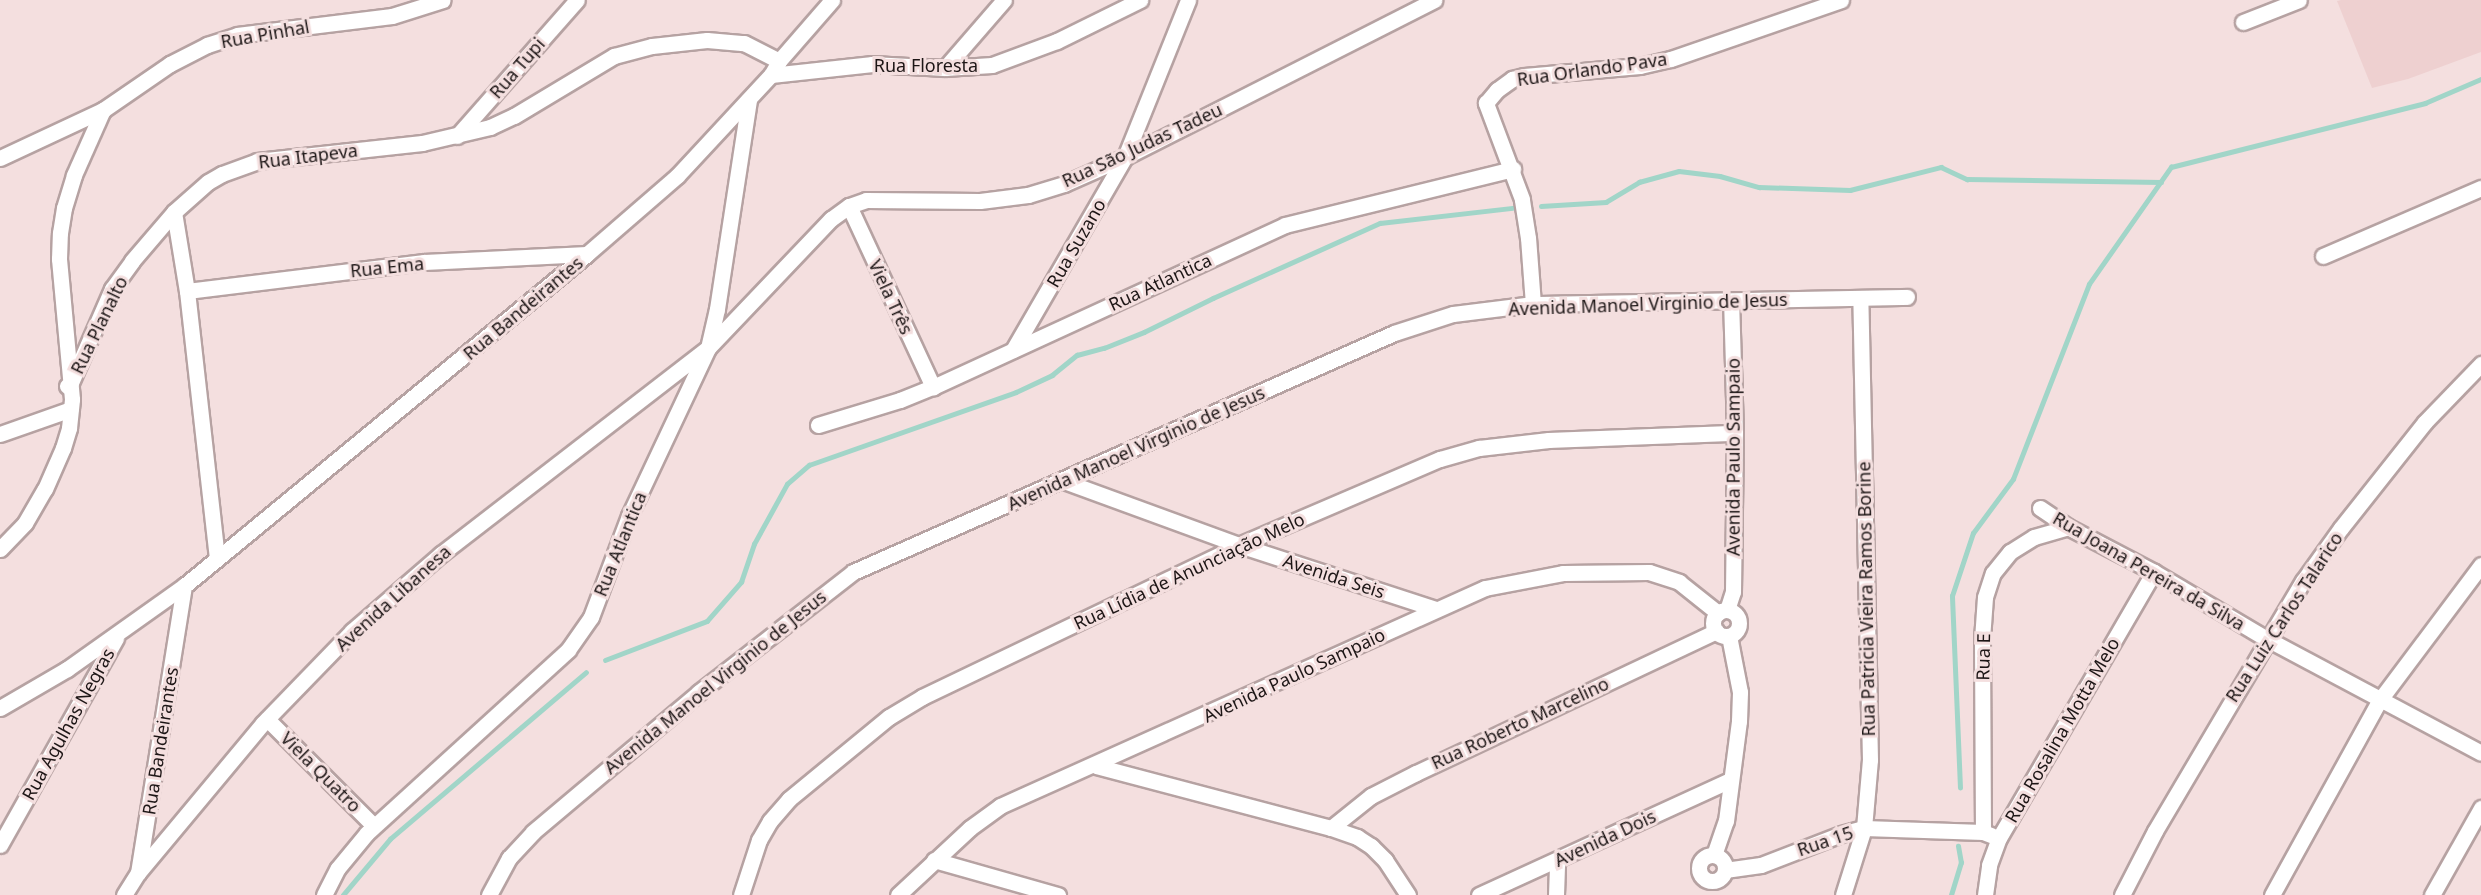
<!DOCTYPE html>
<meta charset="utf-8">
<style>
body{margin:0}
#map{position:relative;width:2481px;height:895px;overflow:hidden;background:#f4dfdf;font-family:"Noto Sans",sans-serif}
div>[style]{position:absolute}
.built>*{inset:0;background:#eed0d0}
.stream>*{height:4.5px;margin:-2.25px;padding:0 2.25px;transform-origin:2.25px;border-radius:2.25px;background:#a1d5c8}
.roads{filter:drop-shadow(2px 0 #b6a2a2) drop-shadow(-2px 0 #b6a2a2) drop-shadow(0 2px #b6a2a2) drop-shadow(0 -2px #b6a2a2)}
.minor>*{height:15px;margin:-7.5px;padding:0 7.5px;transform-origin:7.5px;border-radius:7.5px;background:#fff}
.minor>.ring{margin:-7.5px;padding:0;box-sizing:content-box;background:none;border:15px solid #fff;border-radius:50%}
span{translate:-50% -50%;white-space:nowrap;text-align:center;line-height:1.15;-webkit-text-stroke:6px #f4dfdf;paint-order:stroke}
.street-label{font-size:18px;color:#1d1616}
</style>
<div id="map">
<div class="built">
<div style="clip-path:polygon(2341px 0,2481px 0,2481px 52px,2408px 79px,2372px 88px,2337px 1px)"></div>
</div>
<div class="stream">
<div style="left:1541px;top:206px;width:65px;rotate:-3.5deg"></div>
<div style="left:1606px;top:202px;width:39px;rotate:-31deg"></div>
<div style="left:1639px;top:182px;width:41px;rotate:-15.4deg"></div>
<div style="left:1679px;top:171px;width:41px;rotate:7deg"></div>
<div style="left:1720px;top:176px;width:41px;rotate:15.8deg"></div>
<div style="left:1759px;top:187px;width:91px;rotate:1.9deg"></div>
<div style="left:1850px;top:190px;width:94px;rotate:-14.2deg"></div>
<div style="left:1941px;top:167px;width:29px;rotate:25deg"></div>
<div style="left:1967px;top:179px;width:194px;rotate:0.9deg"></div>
<div style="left:605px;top:660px;width:109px;rotate:-20.9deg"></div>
<div style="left:707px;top:621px;width:52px;rotate:-48.9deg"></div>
<div style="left:741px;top:582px;width:40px;rotate:-71.1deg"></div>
<div style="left:754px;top:544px;width:68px;rotate:-61.2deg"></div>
<div style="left:787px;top:484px;width:29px;rotate:-41deg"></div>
<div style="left:809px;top:465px;width:219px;rotate:-19.4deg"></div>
<div style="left:1016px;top:392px;width:40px;rotate:-25deg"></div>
<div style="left:1052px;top:375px;width:32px;rotate:-39deg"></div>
<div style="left:1077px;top:355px;width:28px;rotate:-15deg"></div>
<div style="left:1104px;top:348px;width:43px;rotate:-21.8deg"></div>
<div style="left:1144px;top:332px;width:77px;rotate:-26.2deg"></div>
<div style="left:1213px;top:298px;width:183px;rotate:-24.2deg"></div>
<div style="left:1380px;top:223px;width:133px;rotate:-6.5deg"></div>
<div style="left:1960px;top:788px;width:192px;rotate:-92.4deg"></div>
<div style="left:1952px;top:596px;width:66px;rotate:-71.6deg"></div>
<div style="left:1973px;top:533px;width:67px;rotate:-53.5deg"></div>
<div style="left:2013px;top:479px;width:209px;rotate:-68.7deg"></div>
<div style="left:2089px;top:284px;width:143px;rotate:-55deg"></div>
<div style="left:2171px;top:167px;width:262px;rotate:-14.1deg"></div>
<div style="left:2425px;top:103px;width:61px;rotate:-23.2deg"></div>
<div style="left:343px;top:895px;width:73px;rotate:-50deg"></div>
<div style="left:390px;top:839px;width:257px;rotate:-40.4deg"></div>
<div style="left:1951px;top:895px;width:34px;rotate:-73deg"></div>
<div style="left:1961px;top:863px;width:17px;rotate:-100deg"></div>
</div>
<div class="roads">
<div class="minor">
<div style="left:2243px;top:22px;width:60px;rotate:-21.4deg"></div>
<div style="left:945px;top:68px;width:90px;rotate:-49.1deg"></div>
<div style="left:771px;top:75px;width:102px;rotate:-6.2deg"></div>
<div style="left:872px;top:64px;width:73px;rotate:3.1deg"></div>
<div style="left:945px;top:68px;width:47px;rotate:-3.7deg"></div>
<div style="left:992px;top:65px;width:69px;rotate:-20.3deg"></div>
<div style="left:1057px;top:41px;width:93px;rotate:-26.3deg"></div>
<div style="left:457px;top:136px;width:181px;rotate:-48.6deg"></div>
<div style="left:0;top:158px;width:114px;rotate:-25deg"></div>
<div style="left:103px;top:110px;width:81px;rotate:-34.5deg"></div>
<div style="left:170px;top:64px;width:42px;rotate:-27.2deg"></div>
<div style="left:207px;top:45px;width:32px;rotate:-18deg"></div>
<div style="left:237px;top:35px;width:156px;rotate:-7deg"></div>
<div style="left:392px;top:16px;width:53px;rotate:-17.4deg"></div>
<div style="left:849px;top:206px;width:200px;rotate:65.1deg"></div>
<div style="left:174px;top:212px;width:80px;rotate:80.7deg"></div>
<div style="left:187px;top:291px;width:269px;rotate:83.6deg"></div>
<div style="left:2323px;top:256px;width:172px;rotate:-23.3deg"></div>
<div style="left:187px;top:291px;width:239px;rotate:-7deg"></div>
<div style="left:424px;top:262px;width:163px;rotate:-2.8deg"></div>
<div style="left:1533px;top:304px;width:66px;rotate:-94.3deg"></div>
<div style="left:1528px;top:238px;width:39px;rotate:-99deg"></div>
<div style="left:1522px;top:199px;width:103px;rotate:-110.6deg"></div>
<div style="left:1486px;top:103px;width:17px;rotate:-50deg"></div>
<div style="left:1497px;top:90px;width:19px;rotate:-36deg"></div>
<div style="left:1512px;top:79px;width:12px;rotate:-14deg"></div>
<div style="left:1524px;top:76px;width:116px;rotate:-4.9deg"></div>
<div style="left:1640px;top:66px;width:32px;rotate:-13deg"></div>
<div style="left:1671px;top:59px;width:180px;rotate:-19.1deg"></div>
<div style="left:1013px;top:350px;width:223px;rotate:-59.9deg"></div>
<div style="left:1125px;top:157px;width:169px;rotate:-68.1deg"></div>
<div style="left:67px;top:386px;width:3px;rotate:-18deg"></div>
<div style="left:70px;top:385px;width:105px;rotate:-66.4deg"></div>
<div style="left:112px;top:289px;width:34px;rotate:-54deg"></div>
<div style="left:132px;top:261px;width:65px;rotate:-49.4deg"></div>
<div style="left:174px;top:212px;width:45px;rotate:-41.4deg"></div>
<div style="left:208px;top:182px;width:16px;rotate:-30deg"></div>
<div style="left:222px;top:174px;width:37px;rotate:-20deg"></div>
<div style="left:257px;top:161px;width:166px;rotate:-6.2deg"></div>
<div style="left:422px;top:143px;width:70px;rotate:-13.2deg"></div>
<div style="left:490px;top:127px;width:26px;rotate:-25deg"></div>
<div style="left:514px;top:116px;width:117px;rotate:-31deg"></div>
<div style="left:614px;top:56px;width:39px;rotate:-15deg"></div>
<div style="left:652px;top:46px;width:55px;rotate:-6.2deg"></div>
<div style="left:707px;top:40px;width:37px;rotate:5deg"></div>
<div style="left:744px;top:43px;width:39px;rotate:27deg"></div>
<div style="left:818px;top:425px;width:86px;rotate:-17deg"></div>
<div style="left:900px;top:400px;width:35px;rotate:-22deg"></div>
<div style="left:933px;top:387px;width:387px;rotate:-24.7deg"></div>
<div style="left:1285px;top:225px;width:235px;rotate:-13.8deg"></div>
<div style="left:0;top:434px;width:75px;rotate:-19.4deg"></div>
<div style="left:1064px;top:481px;width:186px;rotate:20.1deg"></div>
<div style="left:1239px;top:545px;width:207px;rotate:18deg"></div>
<div style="left:2040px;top:508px;width:34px;rotate:34deg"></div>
<div style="left:2068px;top:527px;width:97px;rotate:27.6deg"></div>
<div style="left:2154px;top:572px;width:131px;rotate:30.7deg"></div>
<div style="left:2267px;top:639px;width:242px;rotate:28deg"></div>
<div style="left:0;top:549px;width:36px;rotate:-46deg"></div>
<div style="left:25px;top:523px;width:39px;rotate:-60deg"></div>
<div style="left:45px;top:489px;width:45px;rotate:-66.3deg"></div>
<div style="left:63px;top:448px;width:21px;rotate:-73deg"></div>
<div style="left:69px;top:428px;width:29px;rotate:-84deg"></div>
<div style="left:72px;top:399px;width:141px;rotate:-95.3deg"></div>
<div style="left:59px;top:259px;width:26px;rotate:-88deg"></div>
<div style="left:60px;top:233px;width:25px;rotate:-81deg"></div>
<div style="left:64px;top:208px;width:34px;rotate:-73deg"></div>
<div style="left:74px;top:175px;width:71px;rotate:-66deg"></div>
<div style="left:1727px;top:610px;width:19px;rotate:-72deg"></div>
<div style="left:1733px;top:592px;width:159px;rotate:-89.3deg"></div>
<div style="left:1735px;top:433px;width:131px;rotate:-91.7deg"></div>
<div class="ring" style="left:1713px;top:610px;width:11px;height:11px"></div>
<div style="left:0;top:708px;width:78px;rotate:-30.2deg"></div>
<div style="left:67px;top:669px;width:143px;rotate:-35.4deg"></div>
<div style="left:184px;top:586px;width:522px;rotate:-39.48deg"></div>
<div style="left:587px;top:254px;width:119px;rotate:-40.9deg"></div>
<div style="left:677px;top:176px;width:138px;rotate:-47.1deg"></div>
<div style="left:771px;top:75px;width:16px;rotate:-60deg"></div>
<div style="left:779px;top:61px;width:81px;rotate:-49deg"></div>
<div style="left:267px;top:719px;width:151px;rotate:45deg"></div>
<div style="left:1096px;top:766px;width:243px;rotate:14.8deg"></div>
<div style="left:1331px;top:828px;width:28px;rotate:19deg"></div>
<div style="left:1357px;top:837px;width:17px;rotate:33deg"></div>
<div style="left:1371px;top:846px;width:20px;rotate:45deg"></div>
<div style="left:1385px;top:860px;width:42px;rotate:56.7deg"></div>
<div style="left:1331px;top:828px;width:51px;rotate:-38.7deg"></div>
<div style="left:1371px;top:796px;width:51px;rotate:-27.1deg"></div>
<div style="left:1416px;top:773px;width:332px;rotate:-25.3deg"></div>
<div style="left:1983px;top:832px;width:193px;rotate:-90.3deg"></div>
<div style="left:1982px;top:639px;width:42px;rotate:-85.9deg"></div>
<div style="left:1985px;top:597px;width:25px;rotate:-72deg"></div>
<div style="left:1993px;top:573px;width:27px;rotate:-51deg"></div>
<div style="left:2010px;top:552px;width:28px;rotate:-32deg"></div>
<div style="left:2034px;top:537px;width:35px;rotate:-16deg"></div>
<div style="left:0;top:845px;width:237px;rotate:-60.7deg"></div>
<div style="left:1714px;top:855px;width:36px;rotate:-71deg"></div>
<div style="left:1726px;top:821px;width:101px;rotate:-82.6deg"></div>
<div style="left:1739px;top:721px;width:29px;rotate:-88deg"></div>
<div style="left:1740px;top:692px;width:57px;rotate:-101.1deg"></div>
<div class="ring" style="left:1699px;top:855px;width:11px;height:11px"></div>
<div style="left:934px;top:860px;width:129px;rotate:15.8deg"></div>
<div style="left:1725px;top:870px;width:36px;rotate:-8deg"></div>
<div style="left:1761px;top:865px;width:86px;rotate:-21.2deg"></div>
<div style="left:1841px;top:834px;width:24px;rotate:-15deg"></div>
<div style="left:1864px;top:828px;width:119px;rotate:1.9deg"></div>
<div style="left:1983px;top:832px;width:9px;rotate:21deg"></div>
<div style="left:138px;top:873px;width:291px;rotate:-80.9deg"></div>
<div style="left:124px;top:895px;width:26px;rotate:-58deg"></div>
<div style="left:138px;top:873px;width:195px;rotate:-50.2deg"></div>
<div style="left:263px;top:723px;width:128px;rotate:-45.9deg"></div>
<div style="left:352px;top:631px;width:118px;rotate:-40.9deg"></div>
<div style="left:441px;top:554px;width:337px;rotate:-37.7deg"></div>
<div style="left:708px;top:348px;width:178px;rotate:-46.4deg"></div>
<div style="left:831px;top:219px;width:22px;rotate:-36deg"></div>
<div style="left:849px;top:206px;width:18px;rotate:-19deg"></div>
<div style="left:866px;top:200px;width:114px;rotate:0.5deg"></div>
<div style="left:980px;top:201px;width:48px;rotate:-7.1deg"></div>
<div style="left:1028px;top:195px;width:38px;rotate:-17deg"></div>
<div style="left:1064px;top:184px;width:67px;rotate:-23.9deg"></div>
<div style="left:1125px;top:157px;width:347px;rotate:-26.9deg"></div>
<div style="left:324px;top:895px;width:30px;rotate:-63deg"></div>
<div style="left:338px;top:868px;width:45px;rotate:-50.4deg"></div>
<div style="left:367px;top:833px;width:272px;rotate:-42.3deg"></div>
<div style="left:568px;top:650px;width:40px;rotate:-55.1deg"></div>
<div style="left:591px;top:617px;width:108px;rotate:-69.4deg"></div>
<div style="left:629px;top:516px;width:186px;rotate:-64.8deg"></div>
<div style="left:708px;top:348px;width:40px;rotate:-77deg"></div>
<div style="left:717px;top:309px;width:212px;rotate:-81.3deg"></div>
<div style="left:489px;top:895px;width:42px;rotate:-61.6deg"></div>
<div style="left:509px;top:858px;width:35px;rotate:-47deg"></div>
<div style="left:533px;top:832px;width:217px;rotate:-40.1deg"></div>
<div style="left:699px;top:692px;width:195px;rotate:-37.9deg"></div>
<div style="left:853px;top:572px;width:591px;rotate:-23.83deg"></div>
<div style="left:1394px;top:333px;width:62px;rotate:-17.9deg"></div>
<div style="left:1453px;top:314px;width:81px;rotate:-7.1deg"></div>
<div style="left:1533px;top:304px;width:374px;rotate:-1.1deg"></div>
<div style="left:741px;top:895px;width:58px;rotate:-71.9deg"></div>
<div style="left:759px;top:840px;width:22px;rotate:-60deg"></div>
<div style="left:770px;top:821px;width:29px;rotate:-49deg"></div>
<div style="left:789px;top:799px;width:129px;rotate:-39.4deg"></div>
<div style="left:889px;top:717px;width:39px;rotate:-31deg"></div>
<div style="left:922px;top:697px;width:352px;rotate:-25.6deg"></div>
<div style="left:1239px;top:545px;width:219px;rotate:-23.2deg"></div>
<div style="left:1440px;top:459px;width:41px;rotate:-15.8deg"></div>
<div style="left:1479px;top:448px;width:70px;rotate:-6.5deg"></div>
<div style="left:1549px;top:440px;width:186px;rotate:-2.2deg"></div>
<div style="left:898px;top:895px;width:98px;rotate:-42.9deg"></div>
<div style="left:970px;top:828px;width:37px;rotate:-36deg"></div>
<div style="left:1000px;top:806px;width:532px;rotate:-24.2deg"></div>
<div style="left:1485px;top:588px;width:79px;rotate:-10.9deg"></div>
<div style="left:1563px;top:573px;width:86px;rotate:-0.7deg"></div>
<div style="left:1649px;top:572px;width:32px;rotate:18deg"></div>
<div style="left:1679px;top:582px;width:50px;rotate:38.5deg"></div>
<div style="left:1479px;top:895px;width:276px;rotate:-24.6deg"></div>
<div style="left:1556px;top:895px;width:35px;rotate:-88deg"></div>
<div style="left:1843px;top:895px;width:70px;rotate:-72.6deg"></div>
<div style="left:1864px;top:828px;width:68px;rotate:-85deg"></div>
<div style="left:1870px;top:760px;width:462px;rotate:-91.2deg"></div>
<div style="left:1985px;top:895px;width:30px;rotate:-82deg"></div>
<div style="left:1989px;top:865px;width:29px;rotate:-70deg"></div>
<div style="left:1999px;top:838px;width:308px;rotate:-59.8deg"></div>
<div style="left:2122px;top:895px;width:72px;rotate:-62.7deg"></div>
<div style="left:2155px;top:831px;width:291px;rotate:-59.4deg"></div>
<div style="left:2303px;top:581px;width:65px;rotate:-54.4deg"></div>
<div style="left:2341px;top:528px;width:135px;rotate:-51.6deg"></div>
<div style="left:2425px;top:422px;width:81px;rotate:-46deg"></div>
<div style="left:2272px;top:895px;width:222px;rotate:-61.1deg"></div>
<div style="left:2379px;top:701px;width:170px;rotate:-53.1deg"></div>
<div style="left:2432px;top:895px;width:100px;rotate:-60.6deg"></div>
</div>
</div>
<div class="street-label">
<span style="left:265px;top:34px;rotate:-10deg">Rua Pinhal</span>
<span style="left:926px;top:65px">Rua Floresta</span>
<span style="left:517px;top:68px;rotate:-49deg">Rua Tupi</span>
<span style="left:1592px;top:69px;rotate:-8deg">Rua Orlando Pava</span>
<span style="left:1142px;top:145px;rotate:-25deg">Rua São Judas Tadeu</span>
<span style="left:308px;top:156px;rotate:-7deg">Rua Itapeva</span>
<span style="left:1076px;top:243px;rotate:-60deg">Rua Suzano</span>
<span style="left:387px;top:267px;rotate:-6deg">Rua Ema</span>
<span style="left:1160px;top:282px;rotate:-25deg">Rua Atlantica</span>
<span style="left:891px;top:297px;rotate:65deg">Viela Três</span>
<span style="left:1648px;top:304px;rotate:-2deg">Avenida Manoel Virginio de Jesus</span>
<span style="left:523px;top:308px;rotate:-40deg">Rua Bandeirantes</span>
<span style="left:99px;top:325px;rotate:-64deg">Rua Planalto</span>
<span style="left:1136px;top:448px;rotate:-24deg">Avenida Manoel Virginio de Jesus</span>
<span style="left:1733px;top:457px;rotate:-90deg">Avenida Paulo Sampaio</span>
<span style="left:620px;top:544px;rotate:-68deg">Rua Atlantica</span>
<span style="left:1189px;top:571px;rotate:-25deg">Rua Lídia de Anunciação Melo</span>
<span style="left:2149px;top:571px;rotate:30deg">Rua Joana Pereira da Silva</span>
<span style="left:1334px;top:576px;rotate:18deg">Avenida Seis</span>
<span style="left:393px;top:598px;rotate:-42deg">Avenida Libanesa</span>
<span style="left:1866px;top:599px;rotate:-91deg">Rua Patricia Vieira Ramos Borine</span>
<span style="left:2284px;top:617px;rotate:-57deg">Rua Luiz Carlos Talarico</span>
<span style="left:1983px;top:657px;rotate:-89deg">Rua E</span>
<span style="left:1294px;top:675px;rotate:-25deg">Avenida Paulo Sampaio</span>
<span style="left:715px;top:682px;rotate:-39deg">Avenida Manoel Virginio de Jesus</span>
<span style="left:1520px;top:723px;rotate:-25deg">Rua Roberto Marcelino</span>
<span style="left:68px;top:724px;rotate:-61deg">Rua Agulhas Negras</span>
<span style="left:2062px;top:730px;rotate:-60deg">Rua Rosalina Motta Melo</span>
<span style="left:160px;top:741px;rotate:-81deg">Rua Bandeirantes</span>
<span style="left:321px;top:772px;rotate:45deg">Viela Quatro</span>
<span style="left:1605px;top:838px;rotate:-25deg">Avenida Dois</span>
<span style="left:1825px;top:841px;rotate:-19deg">Rua 15</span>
</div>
</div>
